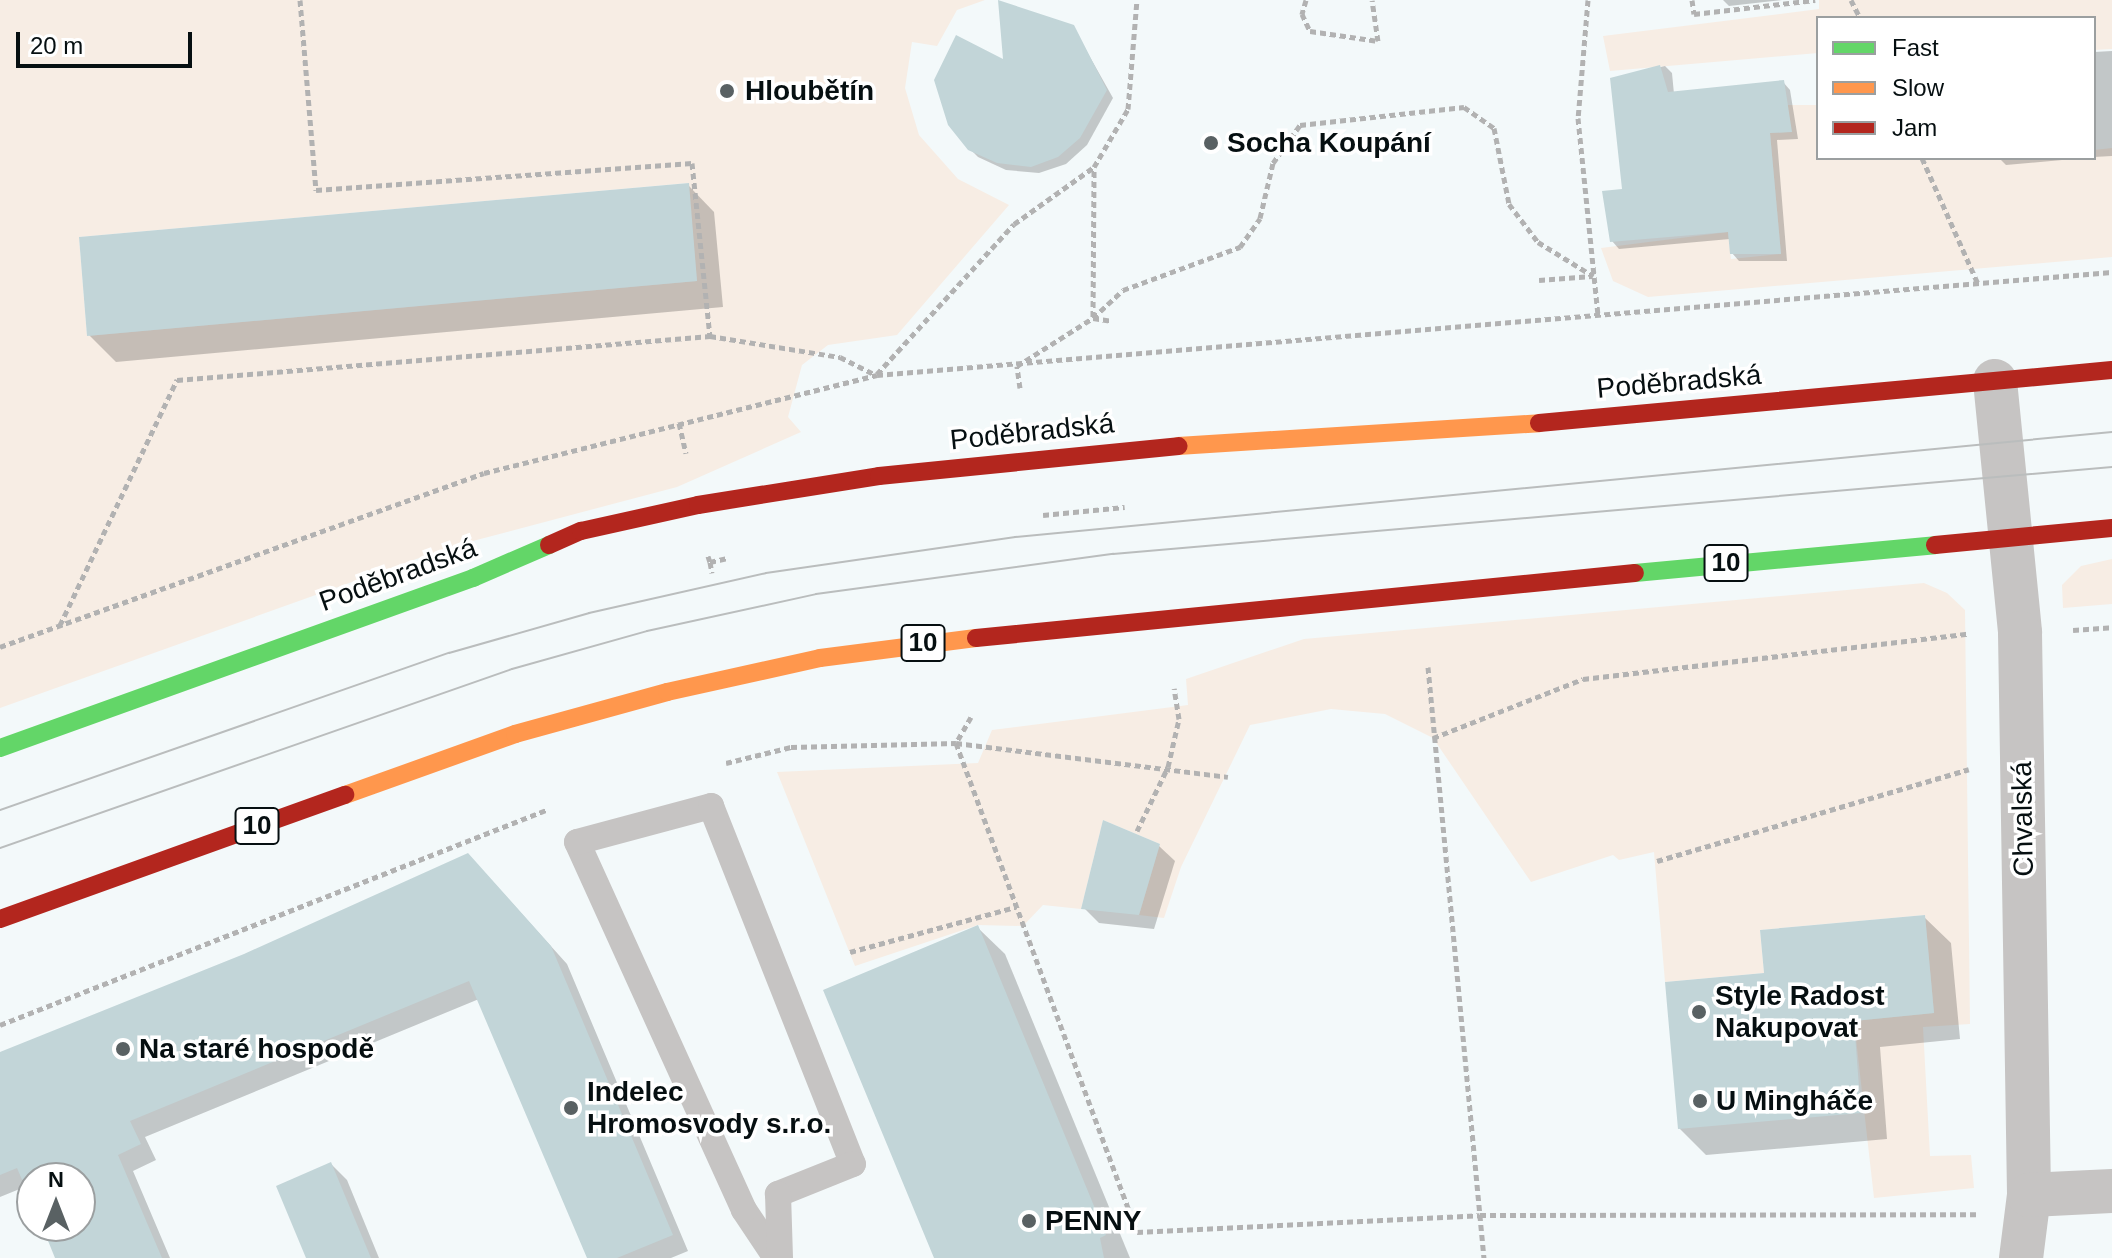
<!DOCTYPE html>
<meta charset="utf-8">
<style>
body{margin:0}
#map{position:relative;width:2112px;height:1258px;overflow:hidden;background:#f3f9fa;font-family:Arial,sans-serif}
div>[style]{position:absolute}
.green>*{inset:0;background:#f7ede4}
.shadow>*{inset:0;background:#0003}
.building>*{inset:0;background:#c2d5d8}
.path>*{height:5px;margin-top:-2.5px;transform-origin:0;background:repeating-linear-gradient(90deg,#b2b2b2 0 6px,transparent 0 10px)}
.lane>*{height:26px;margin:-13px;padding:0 13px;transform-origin:13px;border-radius:13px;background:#c6c4c3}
.street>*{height:44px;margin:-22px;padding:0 22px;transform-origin:22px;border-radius:22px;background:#c6c4c3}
.fast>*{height:18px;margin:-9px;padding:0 9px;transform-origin:9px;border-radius:9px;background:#63d668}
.slow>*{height:18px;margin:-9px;padding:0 9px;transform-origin:9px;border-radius:9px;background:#ff974d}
.jam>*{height:18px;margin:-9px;padding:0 9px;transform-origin:9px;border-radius:9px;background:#b3261e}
.tram>*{height:2px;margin:-1px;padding:0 1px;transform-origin:1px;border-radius:1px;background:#babdbd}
.dots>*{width:22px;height:22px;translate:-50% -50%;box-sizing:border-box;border:4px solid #fff;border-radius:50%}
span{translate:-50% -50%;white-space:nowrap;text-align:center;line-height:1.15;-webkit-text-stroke:7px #fff;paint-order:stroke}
.shield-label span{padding:2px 6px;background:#fff;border:2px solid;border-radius:6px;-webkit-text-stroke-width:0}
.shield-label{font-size:26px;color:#060f11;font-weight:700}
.poi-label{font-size:28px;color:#060f11;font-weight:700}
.left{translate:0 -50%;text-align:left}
.street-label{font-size:28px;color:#060f11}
.legend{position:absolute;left:1816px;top:16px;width:280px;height:144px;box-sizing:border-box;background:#fff;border:2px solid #9b9fa0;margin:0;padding:10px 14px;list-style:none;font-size:24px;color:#060f11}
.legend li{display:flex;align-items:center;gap:16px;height:40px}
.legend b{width:40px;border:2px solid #9b9fa0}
.north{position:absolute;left:16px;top:1162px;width:80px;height:80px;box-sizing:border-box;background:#fff;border:2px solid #9b9fa0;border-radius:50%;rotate:0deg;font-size:22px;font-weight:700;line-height:32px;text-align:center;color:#060f11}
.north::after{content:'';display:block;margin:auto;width:28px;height:36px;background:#596163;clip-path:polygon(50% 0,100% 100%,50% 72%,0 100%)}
.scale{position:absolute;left:16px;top:32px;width:176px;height:36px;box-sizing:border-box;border:4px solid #060f11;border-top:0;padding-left:10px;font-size:24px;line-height:28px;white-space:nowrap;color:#060f11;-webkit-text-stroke:6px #fff;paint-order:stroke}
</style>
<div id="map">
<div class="green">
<div style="clip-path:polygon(evenodd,0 0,985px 0,957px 10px,937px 46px,912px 42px,905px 88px,919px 135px,958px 179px,1009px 205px,897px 335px,828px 345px,802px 365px,788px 417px,801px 432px,677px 487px,450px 547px,0 708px,0 0,688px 183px,697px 281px,87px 336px,79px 237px,688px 183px)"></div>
<div style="clip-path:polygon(1819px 0,2112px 0,2112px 49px,2094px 50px,2094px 18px,1818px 18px,1818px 53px,1610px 71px,1603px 36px,1819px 9px)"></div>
<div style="clip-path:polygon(1786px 105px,1818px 105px,1818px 158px,2094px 158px,2094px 150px,2112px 148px,2112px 257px,1648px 297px,1613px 281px,1601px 248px,1728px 232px,1731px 259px,1781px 254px,1770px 133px,1788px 132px)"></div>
<div style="clip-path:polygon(2112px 559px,2112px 604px,2063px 608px,2062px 585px,2081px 566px)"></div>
<div style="clip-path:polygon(1924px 583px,1947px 593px,1965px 610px,1970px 1024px,1923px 1027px,1930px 1156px,1971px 1155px,1974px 1188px,1874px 1198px,1854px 1021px,1934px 1013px,1925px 915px,1760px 930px,1764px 973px,1665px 982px,1654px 852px,1619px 860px,1613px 855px,1531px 882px,1433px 738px,1385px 714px,1331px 709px,1250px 725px,1181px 867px,1164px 918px,1139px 915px,1160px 844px,1103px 820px,1081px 909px,1043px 905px,1023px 926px,978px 925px,855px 966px,777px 772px,978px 763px,992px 730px,1188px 705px,1186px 679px,1304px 639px)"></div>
</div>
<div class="shadow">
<div style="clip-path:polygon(1723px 0,1782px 0,1729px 6px)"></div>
<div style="clip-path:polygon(1073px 27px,1113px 98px,1087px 145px,1066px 164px,1039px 173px,1006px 170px,978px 157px,970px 149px,1005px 62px)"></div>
<div style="clip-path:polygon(2112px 51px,2112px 156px,2094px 157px,2094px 52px)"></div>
<div style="clip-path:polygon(1665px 66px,1672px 73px,1674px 94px,1783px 82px,1790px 90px,1798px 139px,1777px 140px,1787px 261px,1739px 261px,1732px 253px,1730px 239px,1619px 249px,1612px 241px,1624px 190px,1613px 79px)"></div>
<div style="clip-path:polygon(1999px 158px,2084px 158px,2006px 165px)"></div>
<div style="clip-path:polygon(688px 185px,714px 212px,723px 307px,116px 362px,89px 335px)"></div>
<div style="clip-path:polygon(1159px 846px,1175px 861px,1154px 929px,1099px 923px,1084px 908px)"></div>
<div style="clip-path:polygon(484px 872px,567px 964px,688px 1251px,671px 1258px,589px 1258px,479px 999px,145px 1137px,156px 1160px,133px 1171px,170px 1258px,58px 1258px,44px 1226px,80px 1226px,80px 1178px,32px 1178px,32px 1198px,27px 1186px,0 1197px,0 1055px)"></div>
<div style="clip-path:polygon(1924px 917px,1951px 943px,1960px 1039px,1880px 1047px,1887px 1139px,1706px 1155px,1679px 1128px,1766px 975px)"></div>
<div style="clip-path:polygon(978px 928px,1005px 954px,1130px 1258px,936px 1258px)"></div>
<div style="clip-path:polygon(331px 1164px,347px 1180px,379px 1258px,308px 1258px)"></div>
</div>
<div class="building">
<div style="clip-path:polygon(998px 0,1074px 25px,1107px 90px,1080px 138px,1058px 157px,1031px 167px,997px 163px,968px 150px,948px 125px,934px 80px,956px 35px,1003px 59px)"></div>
<div style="clip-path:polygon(1660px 65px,1668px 92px,1784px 80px,1792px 132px,1770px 133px,1781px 254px,1730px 254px,1728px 232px,1610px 242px,1602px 191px,1622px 189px,1610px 78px)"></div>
<div style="clip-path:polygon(689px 183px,697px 281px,87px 336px,79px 237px)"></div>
<div style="clip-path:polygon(1103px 820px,1160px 844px,1139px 915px,1081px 909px)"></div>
<div style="clip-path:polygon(468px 853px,551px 946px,673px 1235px,617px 1258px,587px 1258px,469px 981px,130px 1121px,141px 1144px,118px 1155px,162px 1258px,55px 1258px,42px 1226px,80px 1226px,80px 1178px,32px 1178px,32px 1203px,17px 1168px,0 1175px,0 1052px,244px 954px)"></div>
<div style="clip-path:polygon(1925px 915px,1934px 1013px,1854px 1021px,1861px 1113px,1678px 1129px,1665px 982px,1764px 973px,1760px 930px)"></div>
<div style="clip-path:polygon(978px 925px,1106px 1235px,1100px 1238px,1104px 1258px,934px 1258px,823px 990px)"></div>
<div style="clip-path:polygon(331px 1162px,371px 1258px,306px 1258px,276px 1186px)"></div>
</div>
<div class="path">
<div style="left:300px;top:0;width:191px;rotate:85.2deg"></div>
<div style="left:316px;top:190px;width:377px;rotate:-4.1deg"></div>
<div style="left:692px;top:163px;width:174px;rotate:84.1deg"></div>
<div style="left:1306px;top:0;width:15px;rotate:106deg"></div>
<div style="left:1302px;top:14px;width:19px;rotate:65deg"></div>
<div style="left:1310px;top:31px;width:69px;rotate:8.4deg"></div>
<div style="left:1378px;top:41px;width:41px;rotate:-98.3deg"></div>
<div style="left:1588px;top:0;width:118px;rotate:94.8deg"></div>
<div style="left:1578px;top:118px;width:197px;rotate:84.2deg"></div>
<div style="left:1692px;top:0;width:14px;rotate:82deg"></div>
<div style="left:1694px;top:14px;width:122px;rotate:-6.6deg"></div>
<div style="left:1851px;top:0;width:20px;rotate:63deg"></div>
<div style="left:1922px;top:158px;width:138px;rotate:66deg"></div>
<div style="left:1539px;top:280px;width:53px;rotate:-4.3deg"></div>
<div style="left:1093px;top:317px;width:150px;rotate:-89.6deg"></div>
<div style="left:1093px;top:318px;width:41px;rotate:-43deg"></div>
<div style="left:1123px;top:290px;width:125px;rotate:-20.2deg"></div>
<div style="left:1240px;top:247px;width:35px;rotate:-55deg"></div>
<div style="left:1260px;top:218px;width:57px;rotate:-76.7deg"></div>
<div style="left:1273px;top:163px;width:47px;rotate:-54.6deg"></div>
<div style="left:1300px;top:125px;width:165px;rotate:-6.3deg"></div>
<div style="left:1464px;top:107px;width:37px;rotate:35deg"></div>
<div style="left:1494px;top:128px;width:77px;rotate:78.8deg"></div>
<div style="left:1509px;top:204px;width:48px;rotate:52.7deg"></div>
<div style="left:1538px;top:242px;width:65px;rotate:31.7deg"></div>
<div style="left:877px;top:374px;width:203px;rotate:-47.6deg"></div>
<div style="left:1014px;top:224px;width:98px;rotate:-35.5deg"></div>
<div style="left:1094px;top:167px;width:67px;rotate:-59.6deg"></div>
<div style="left:1128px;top:109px;width:109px;rotate:-85.3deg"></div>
<div style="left:1020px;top:388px;width:22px;rotate:-98deg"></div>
<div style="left:1017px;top:366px;width:90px;rotate:-32.3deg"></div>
<div style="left:1093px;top:318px;width:18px;rotate:9deg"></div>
<div style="left:679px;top:423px;width:31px;rotate:77deg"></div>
<div style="left:1043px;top:515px;width:82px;rotate:-5.6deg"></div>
<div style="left:708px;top:556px;width:6px;rotate:72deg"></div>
<div style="left:710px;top:562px;width:18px;rotate:-13deg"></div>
<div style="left:710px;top:562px;width:11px;rotate:80deg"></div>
<div style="left:60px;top:625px;width:272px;rotate:-64.5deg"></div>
<div style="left:177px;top:380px;width:535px;rotate:-4.72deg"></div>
<div style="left:710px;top:336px;width:132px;rotate:9.2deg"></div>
<div style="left:840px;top:357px;width:40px;rotate:26.6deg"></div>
<div style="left:2073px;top:630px;width:39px;rotate:-4deg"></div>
<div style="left:0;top:647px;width:514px;rotate:-19.77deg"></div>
<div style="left:484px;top:473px;width:405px;rotate:-14deg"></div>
<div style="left:877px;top:375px;width:1239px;rotate:-4.77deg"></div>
<div style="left:1428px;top:667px;width:594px;rotate:84.59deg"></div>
<div style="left:971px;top:717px;width:30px;rotate:120deg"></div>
<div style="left:956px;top:743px;width:521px;rotate:69.69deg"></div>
<div style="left:1137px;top:1232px;width:343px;rotate:-2.8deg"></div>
<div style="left:1480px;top:1215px;width:496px;rotate:-0.1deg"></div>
<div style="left:1433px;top:738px;width:161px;rotate:-21.5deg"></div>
<div style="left:1583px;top:679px;width:387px;rotate:-6.7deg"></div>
<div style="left:726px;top:763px;width:67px;rotate:-13.8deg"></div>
<div style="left:791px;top:747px;width:165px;rotate:-1.4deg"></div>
<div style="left:956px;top:743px;width:274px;rotate:7.1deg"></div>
<div style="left:1137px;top:831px;width:71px;rotate:-64.2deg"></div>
<div style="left:1168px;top:767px;width:49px;rotate:-77.1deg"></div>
<div style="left:1179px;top:719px;width:31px;rotate:-99deg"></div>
<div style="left:1657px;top:861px;width:325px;rotate:-16.4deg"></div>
<div style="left:850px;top:952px;width:172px;rotate:-15.2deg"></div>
<div style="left:0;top:1025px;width:587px;rotate:-21.49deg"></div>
</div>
<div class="lane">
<div style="left:776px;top:1258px;width:58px;rotate:-123.7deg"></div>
<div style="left:744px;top:1210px;width:404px;rotate:-114.4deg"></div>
<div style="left:577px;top:842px;width:139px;rotate:-15deg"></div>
<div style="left:711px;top:806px;width:385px;rotate:68.4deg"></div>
<div style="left:853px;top:1164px;width:81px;rotate:158.2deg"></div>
<div style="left:778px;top:1194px;width:64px;rotate:88.2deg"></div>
</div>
<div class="street">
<div style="left:1995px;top:381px;width:253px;rotate:84.3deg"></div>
<div style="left:2020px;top:633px;width:562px;rotate:89.08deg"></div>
<div style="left:2029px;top:1195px;width:64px;rotate:97.2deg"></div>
<div style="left:2029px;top:1195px;width:83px;rotate:-2.8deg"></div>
</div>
<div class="fast">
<div style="left:1635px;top:573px;width:301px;rotate:-5.3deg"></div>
<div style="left:0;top:748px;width:503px;rotate:-19.77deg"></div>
<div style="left:473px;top:578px;width:83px;rotate:-23.5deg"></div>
</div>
<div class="slow">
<div style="left:1178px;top:446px;width:362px;rotate:-3.6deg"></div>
<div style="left:345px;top:795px;width:181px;rotate:-19.7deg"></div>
<div style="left:515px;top:734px;width:158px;rotate:-15.4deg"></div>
<div style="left:667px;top:692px;width:157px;rotate:-12.5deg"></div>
<div style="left:820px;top:658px;width:157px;rotate:-7.3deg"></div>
</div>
<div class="jam">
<div style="left:1539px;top:423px;width:575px;rotate:-5.28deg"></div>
<div style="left:549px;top:545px;width:35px;rotate:-24deg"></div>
<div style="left:581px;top:531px;width:120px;rotate:-12.5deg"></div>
<div style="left:698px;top:505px;width:183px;rotate:-9.1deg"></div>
<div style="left:879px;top:476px;width:301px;rotate:-5.7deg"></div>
<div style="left:1935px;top:545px;width:178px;rotate:-5.5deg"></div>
<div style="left:976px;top:638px;width:662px;rotate:-5.63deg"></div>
<div style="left:0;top:919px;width:367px;rotate:-19.8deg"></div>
</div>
<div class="tram">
<div style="left:0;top:810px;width:476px;rotate:-19.3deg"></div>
<div style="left:449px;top:653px;width:146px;rotate:-15.9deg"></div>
<div style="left:589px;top:613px;width:181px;rotate:-12.7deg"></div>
<div style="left:766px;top:573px;width:252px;rotate:-8.2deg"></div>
<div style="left:1015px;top:537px;width:1102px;rotate:-5.47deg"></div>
<div style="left:0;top:848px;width:542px;rotate:-19.27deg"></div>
<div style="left:512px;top:669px;width:140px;rotate:-15.7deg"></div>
<div style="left:647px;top:631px;width:173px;rotate:-12.3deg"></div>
<div style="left:816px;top:594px;width:300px;rotate:-7.7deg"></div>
<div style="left:1113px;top:554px;width:1003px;rotate:-4.98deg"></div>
</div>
<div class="dots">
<div style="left:727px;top:91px;background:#596163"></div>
<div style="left:1211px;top:143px;background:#596163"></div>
<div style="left:1699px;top:1012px;background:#596163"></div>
<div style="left:123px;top:1049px;background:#596163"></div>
<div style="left:1700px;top:1101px;background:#596163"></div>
<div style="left:571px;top:1108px;background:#596163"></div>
<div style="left:1029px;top:1221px;background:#596163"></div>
</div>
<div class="shield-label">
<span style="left:1726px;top:563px">10</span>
<span style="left:923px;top:643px">10</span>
<span style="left:257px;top:826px">10</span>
</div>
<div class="poi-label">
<span class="left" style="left:745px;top:91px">Hloubětín</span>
<span class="left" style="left:1227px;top:143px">Socha Koupání</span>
<span class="left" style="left:1715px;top:1012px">Style Radost<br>Nakupovat</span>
<span class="left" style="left:139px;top:1049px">Na staré hospodě</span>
<span class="left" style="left:587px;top:1108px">Indelec<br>Hromosvody s.r.o.</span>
<span class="left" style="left:1716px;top:1101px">U Mingháče</span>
<span class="left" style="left:1045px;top:1221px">PENNY</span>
</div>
<div class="street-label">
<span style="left:1679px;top:382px;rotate:-5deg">Poděbradská</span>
<span style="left:1032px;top:432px;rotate:-6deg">Poděbradská</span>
<span style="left:398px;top:575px;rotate:-20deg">Poděbradská</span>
<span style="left:2023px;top:819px;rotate:-91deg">Chvalská</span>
</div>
<ul class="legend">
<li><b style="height:10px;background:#63d668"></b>Fast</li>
<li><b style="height:10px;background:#ff974d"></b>Slow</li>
<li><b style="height:10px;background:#b3261e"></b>Jam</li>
</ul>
<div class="north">N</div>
<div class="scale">20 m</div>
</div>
